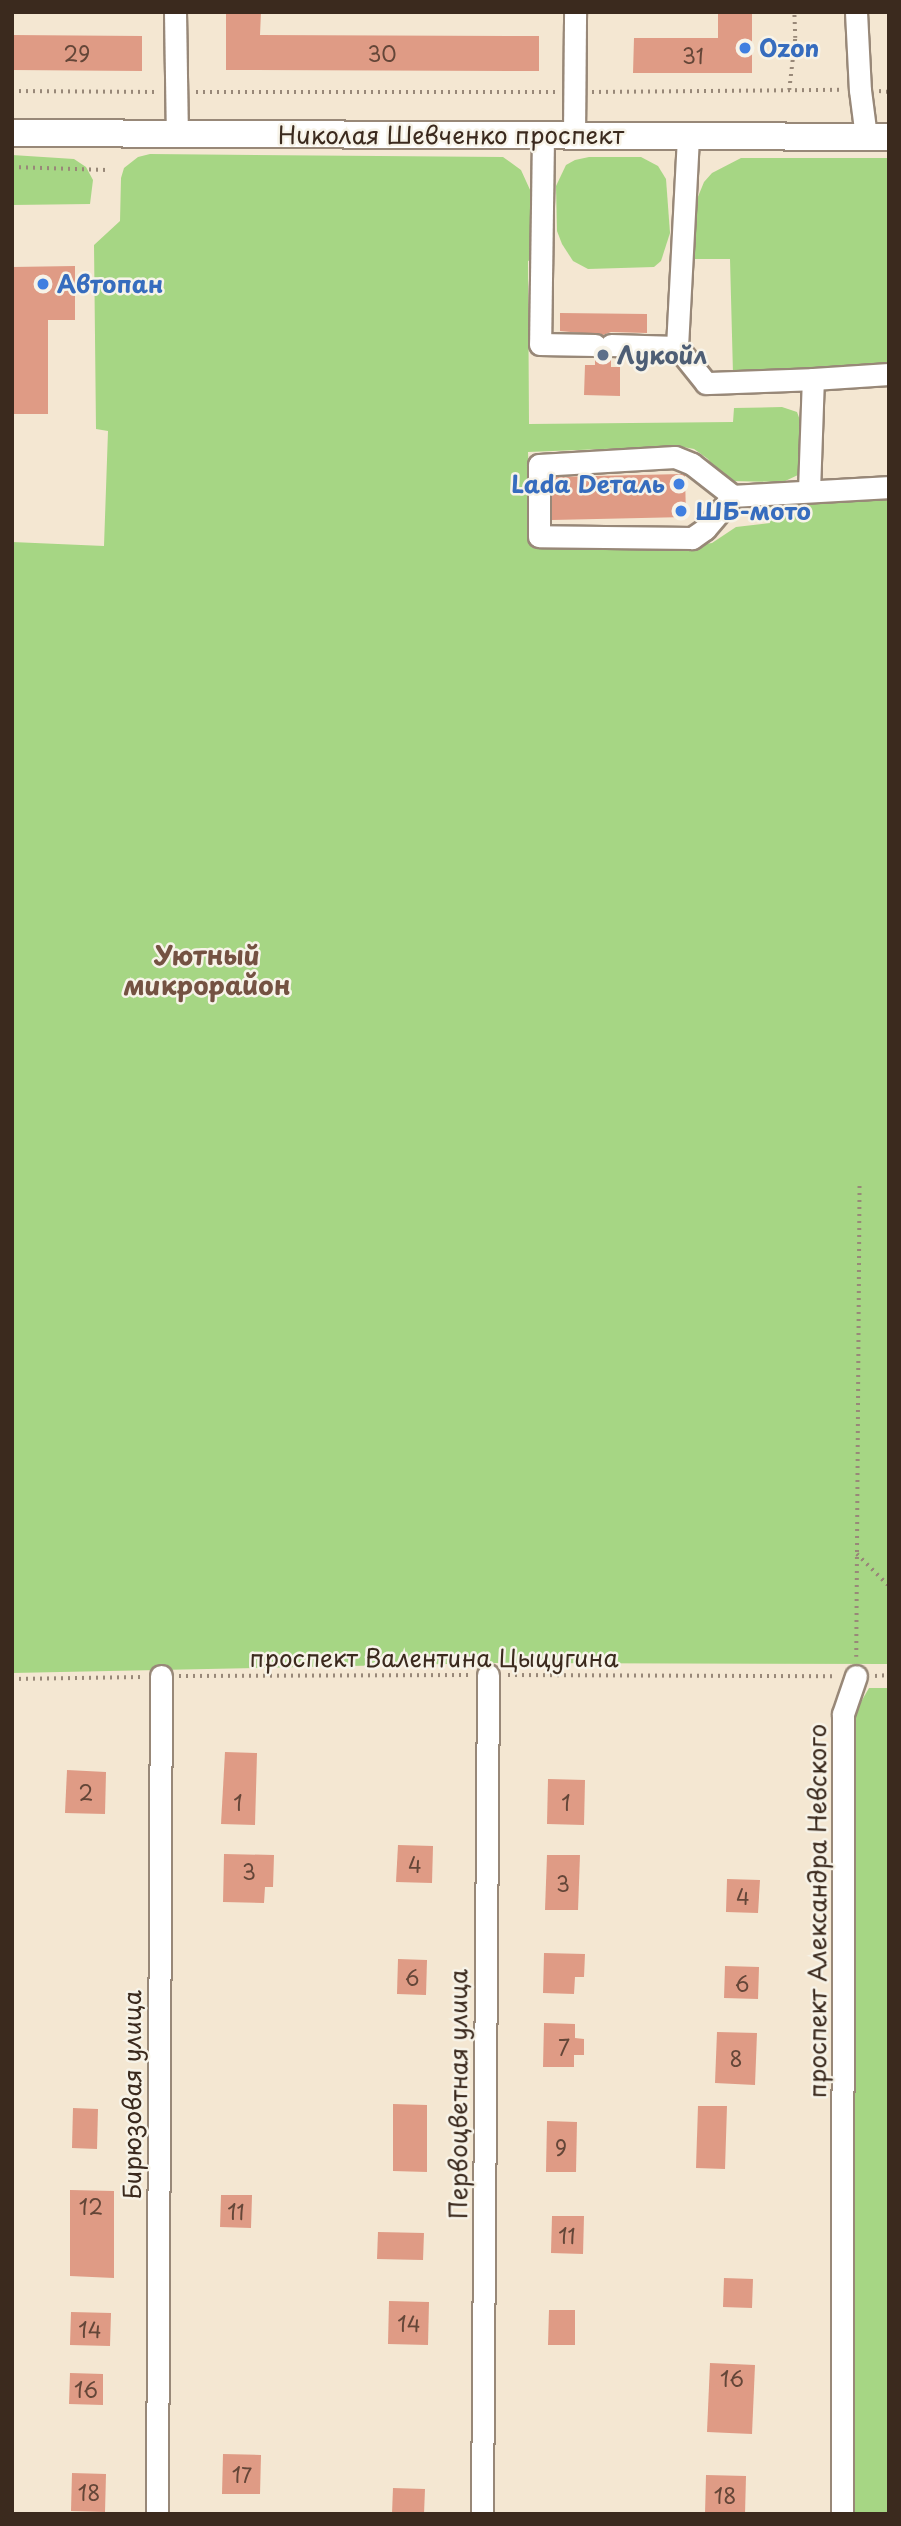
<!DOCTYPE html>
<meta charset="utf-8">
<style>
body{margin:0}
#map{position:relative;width:901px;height:2526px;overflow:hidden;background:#f4e7d2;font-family:"Playpen Sans",sans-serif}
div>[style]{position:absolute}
.green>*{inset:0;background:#a6d684}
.building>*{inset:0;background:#df9b85}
.path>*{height:3.5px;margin-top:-1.75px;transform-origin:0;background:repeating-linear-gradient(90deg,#988878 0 2px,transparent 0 7px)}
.roads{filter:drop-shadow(2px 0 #988878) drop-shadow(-2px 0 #988878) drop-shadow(0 2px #988878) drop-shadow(0 -2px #988878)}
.minor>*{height:21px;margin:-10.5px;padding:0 10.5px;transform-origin:10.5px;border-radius:10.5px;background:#fff}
.major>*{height:26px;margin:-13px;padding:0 13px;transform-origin:13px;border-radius:13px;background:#fff}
.dots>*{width:19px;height:19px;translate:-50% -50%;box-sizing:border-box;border:4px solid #f7f3e8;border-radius:50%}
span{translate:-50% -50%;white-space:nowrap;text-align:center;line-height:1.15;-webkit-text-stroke:5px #f7f3e8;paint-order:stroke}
.number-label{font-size:21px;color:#644638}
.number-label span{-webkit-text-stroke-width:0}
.shop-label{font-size:24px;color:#366cbe;font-weight:700}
.left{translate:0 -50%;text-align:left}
.right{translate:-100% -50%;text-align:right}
.street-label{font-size:24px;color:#3b2a1e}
.service-label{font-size:24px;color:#4e5e75;font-weight:700}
.neighbourhood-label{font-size:26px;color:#745242;font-weight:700}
.frame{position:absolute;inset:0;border:14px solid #3b2a1e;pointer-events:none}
</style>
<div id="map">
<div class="green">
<div style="clip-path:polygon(150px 154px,503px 157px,521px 170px,531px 192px,533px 259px,528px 261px,529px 424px,733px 422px,734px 408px,782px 407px,797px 412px,801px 423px,798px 475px,783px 482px,732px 481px,717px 472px,708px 459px,694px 449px,678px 446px,528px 452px,532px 548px,691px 546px,712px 543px,736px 527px,770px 523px,769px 503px,889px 494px,889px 1664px,495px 1663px,12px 1673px,12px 542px,104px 546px,108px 431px,96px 429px,94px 245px,120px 221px,121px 178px,124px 168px,138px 157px)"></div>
<div style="clip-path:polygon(12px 155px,74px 159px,86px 167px,93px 180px,90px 204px,12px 205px)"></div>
<div style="clip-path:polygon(589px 157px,641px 157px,658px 166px,666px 179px,670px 233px,661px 261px,654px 267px,588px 269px,573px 261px,562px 244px,557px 231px,556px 186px,566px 165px,575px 160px)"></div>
<div style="clip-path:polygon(741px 158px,889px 158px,889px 370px,733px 374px,730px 259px,695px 259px,695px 204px,704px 182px,712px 173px)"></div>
<div style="clip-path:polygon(869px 1688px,889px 1688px,889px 2514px,851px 2514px,850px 1721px)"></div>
</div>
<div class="building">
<div style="clip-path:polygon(226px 12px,261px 12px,260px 35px,539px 36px,539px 71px,226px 70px)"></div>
<div style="clip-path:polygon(718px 12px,752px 12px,752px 73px,633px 73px,634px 38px,718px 38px)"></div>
<div style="clip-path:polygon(12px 35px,142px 36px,142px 71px,12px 70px)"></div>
<div style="clip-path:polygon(75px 266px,75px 320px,48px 320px,48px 414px,12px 414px,12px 267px)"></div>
<div style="clip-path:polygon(560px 313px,647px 314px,647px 333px,611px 332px,603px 335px,560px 331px)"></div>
<div style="clip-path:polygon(603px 355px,611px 358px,611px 367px,620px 367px,620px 396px,584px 395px,585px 365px,595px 365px,595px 358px)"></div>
<div style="clip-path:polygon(682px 474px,685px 475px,686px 517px,552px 520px,552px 477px)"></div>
<div style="clip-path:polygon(225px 1752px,257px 1753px,255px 1825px,221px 1824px)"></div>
<div style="clip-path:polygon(67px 1770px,106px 1772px,105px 1814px,65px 1813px)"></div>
<div style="clip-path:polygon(548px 1779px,585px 1780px,584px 1825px,547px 1824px)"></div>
<div style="clip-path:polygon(398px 1845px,433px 1846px,432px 1883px,396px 1882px)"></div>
<div style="clip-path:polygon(224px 1854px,274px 1855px,273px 1887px,265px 1887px,264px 1903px,223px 1902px)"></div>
<div style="clip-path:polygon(547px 1855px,580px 1855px,578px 1910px,545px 1910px)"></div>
<div style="clip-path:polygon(727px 1879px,760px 1880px,758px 1913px,726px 1912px)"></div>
<div style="clip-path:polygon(544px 1953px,585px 1954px,584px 1977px,575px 1977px,574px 1994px,543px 1993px)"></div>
<div style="clip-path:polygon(398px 1959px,427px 1960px,426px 1995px,397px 1994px)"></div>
<div style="clip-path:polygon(725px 1966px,759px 1967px,758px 1999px,724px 1998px)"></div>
<div style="clip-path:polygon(544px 2023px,575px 2024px,575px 2038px,584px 2039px,584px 2055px,574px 2055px,574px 2067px,543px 2067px)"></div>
<div style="clip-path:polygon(717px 2032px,757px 2033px,755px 2085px,715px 2083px)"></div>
<div style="clip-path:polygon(393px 2104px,427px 2105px,427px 2172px,393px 2171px)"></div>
<div style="clip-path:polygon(698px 2106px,727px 2106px,725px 2169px,696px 2168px)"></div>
<div style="clip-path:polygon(73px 2108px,98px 2109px,97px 2149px,72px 2148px)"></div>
<div style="clip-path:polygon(547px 2121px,577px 2122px,576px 2172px,546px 2172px)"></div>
<div style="clip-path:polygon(70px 2190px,114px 2191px,114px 2278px,70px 2276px)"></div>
<div style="clip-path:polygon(221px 2195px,252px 2195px,251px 2228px,220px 2227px)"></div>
<div style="clip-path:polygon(552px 2216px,584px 2216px,583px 2254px,551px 2253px)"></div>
<div style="clip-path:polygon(378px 2232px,424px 2233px,423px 2260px,377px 2259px)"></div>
<div style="clip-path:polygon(724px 2278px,753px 2279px,752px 2308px,723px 2307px)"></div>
<div style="clip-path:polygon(389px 2301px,429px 2302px,428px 2345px,388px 2344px)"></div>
<div style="clip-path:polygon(549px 2310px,575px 2310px,575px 2345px,548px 2345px)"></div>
<div style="clip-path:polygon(71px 2312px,111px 2313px,110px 2346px,70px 2345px)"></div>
<div style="clip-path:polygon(710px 2363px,755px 2365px,752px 2434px,707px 2432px)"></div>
<div style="clip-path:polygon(70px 2373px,103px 2374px,103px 2405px,69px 2404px)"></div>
<div style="clip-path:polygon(223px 2454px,261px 2455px,260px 2494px,222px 2494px)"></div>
<div style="clip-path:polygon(72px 2473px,106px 2474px,105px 2512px,71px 2511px)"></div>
<div style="clip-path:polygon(706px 2475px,746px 2476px,745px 2514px,705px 2514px)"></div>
<div style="clip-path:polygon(393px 2488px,425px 2489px,424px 2514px,392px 2514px)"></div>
</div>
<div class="path">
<div style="left:789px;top:90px;width:52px;rotate:-83.4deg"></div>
<div style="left:795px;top:38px;width:26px;rotate:-92deg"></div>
<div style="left:12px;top:91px;width:145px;rotate:0.4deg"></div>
<div style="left:879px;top:91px;width:10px;rotate:6deg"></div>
<div style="left:196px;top:92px;width:360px"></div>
<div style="left:592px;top:92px;width:251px;rotate:-0.5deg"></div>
<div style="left:12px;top:167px;width:95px;rotate:1.8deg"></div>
<div style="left:857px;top:1554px;width:45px;rotate:45deg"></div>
<div style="left:856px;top:1657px;width:473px;rotate:-89.6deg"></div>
<div style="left:508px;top:1675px;width:328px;rotate:0.2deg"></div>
<div style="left:179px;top:1676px;width:290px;rotate:-0.2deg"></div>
<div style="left:875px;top:1676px;width:14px;rotate:-4deg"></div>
<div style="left:12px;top:1679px;width:131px;rotate:-0.9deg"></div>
</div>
<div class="roads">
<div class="minor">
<div style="left:175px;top:12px;width:122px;rotate:89.1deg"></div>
<div style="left:856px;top:12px;width:78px;rotate:87.1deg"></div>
<div style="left:860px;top:90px;width:47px;rotate:82.7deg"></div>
<div style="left:574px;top:135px;width:123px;rotate:-89.5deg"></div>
<div style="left:543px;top:136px;width:208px;rotate:90.8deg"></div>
<div style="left:540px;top:344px;width:55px;rotate:1deg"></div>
<div style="left:611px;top:345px;width:66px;rotate:1.7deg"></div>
<div style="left:677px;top:347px;width:211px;rotate:-87deg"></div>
<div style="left:677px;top:347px;width:46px;rotate:51.1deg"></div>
<div style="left:706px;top:383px;width:107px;rotate:-2.1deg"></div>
<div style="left:809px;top:491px;width:112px;rotate:-88deg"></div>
<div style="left:813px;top:379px;width:76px;rotate:-3.8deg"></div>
<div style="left:733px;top:496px;width:43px;rotate:130.3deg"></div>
<div style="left:705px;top:529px;width:16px;rotate:145deg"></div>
<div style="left:692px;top:538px;width:153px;rotate:-179.3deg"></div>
<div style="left:539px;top:536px;width:71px;rotate:-90deg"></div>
<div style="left:539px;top:465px;width:136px;rotate:-3.4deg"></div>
<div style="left:675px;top:457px;width:18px;rotate:22deg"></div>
<div style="left:692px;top:464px;width:52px;rotate:38deg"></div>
<div style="left:733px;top:496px;width:156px;rotate:-3.3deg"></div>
<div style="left:157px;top:2514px;width:838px;rotate:-89.73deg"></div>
<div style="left:482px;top:2514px;width:839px;rotate:-89.59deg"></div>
<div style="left:842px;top:2514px;width:800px;rotate:-89.93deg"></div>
<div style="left:843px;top:1714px;width:40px;rotate:-71.1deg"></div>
</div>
<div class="major">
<div style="left:12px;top:133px;width:877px;rotate:0.26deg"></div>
</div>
</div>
<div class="dots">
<div style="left:745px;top:48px;background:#3f7fe0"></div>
<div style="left:43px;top:284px;background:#3f7fe0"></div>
<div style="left:603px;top:355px;background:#5c6f8a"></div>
<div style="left:679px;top:484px;background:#3f7fe0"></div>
<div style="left:681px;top:511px;background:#3f7fe0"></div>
</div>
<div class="number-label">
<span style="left:77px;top:53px">29</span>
<span style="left:382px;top:53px">30</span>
<span style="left:693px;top:55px">31</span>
<span style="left:86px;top:1792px">2</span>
<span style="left:238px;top:1802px">1</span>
<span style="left:566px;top:1802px">1</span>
<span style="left:415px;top:1864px">4</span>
<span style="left:249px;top:1871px">3</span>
<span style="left:563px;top:1883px">3</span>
<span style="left:743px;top:1896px">4</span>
<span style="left:412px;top:1977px">6</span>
<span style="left:742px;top:1983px">6</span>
<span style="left:564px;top:2047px">7</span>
<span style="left:736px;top:2058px">8</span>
<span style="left:561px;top:2147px">9</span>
<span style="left:91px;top:2206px">12</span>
<span style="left:236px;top:2211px">11</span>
<span style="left:567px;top:2235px">11</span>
<span style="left:409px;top:2323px">14</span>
<span style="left:90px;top:2329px">14</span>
<span style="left:732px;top:2378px">16</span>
<span style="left:86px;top:2389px">16</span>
<span style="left:242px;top:2474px">17</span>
<span style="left:89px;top:2492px">18</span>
<span style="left:725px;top:2495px">18</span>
</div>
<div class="shop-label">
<span class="left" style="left:759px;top:48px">Ozon</span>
<span class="left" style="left:57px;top:284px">Автопан</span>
<span class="right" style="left:665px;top:484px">Lada Dеталь</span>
<span class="left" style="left:695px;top:511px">ШБ-мото</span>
</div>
<div class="street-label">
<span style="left:451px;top:135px">Николая Шевченко проспект</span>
<span style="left:434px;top:1658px">проспект Валентина Цыцугина</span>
<span style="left:817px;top:1911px;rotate:-90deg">проспект Александра Невского</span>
<span style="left:458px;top:2094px;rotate:-90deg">Первоцветная улица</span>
<span style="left:132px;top:2095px;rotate:-90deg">Бирюзовая улица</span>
</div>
<div class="service-label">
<span class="left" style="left:617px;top:355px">Лукойл</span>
</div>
<div class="neighbourhood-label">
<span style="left:207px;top:970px">Уютный<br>микрорайон</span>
</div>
<div class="frame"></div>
</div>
